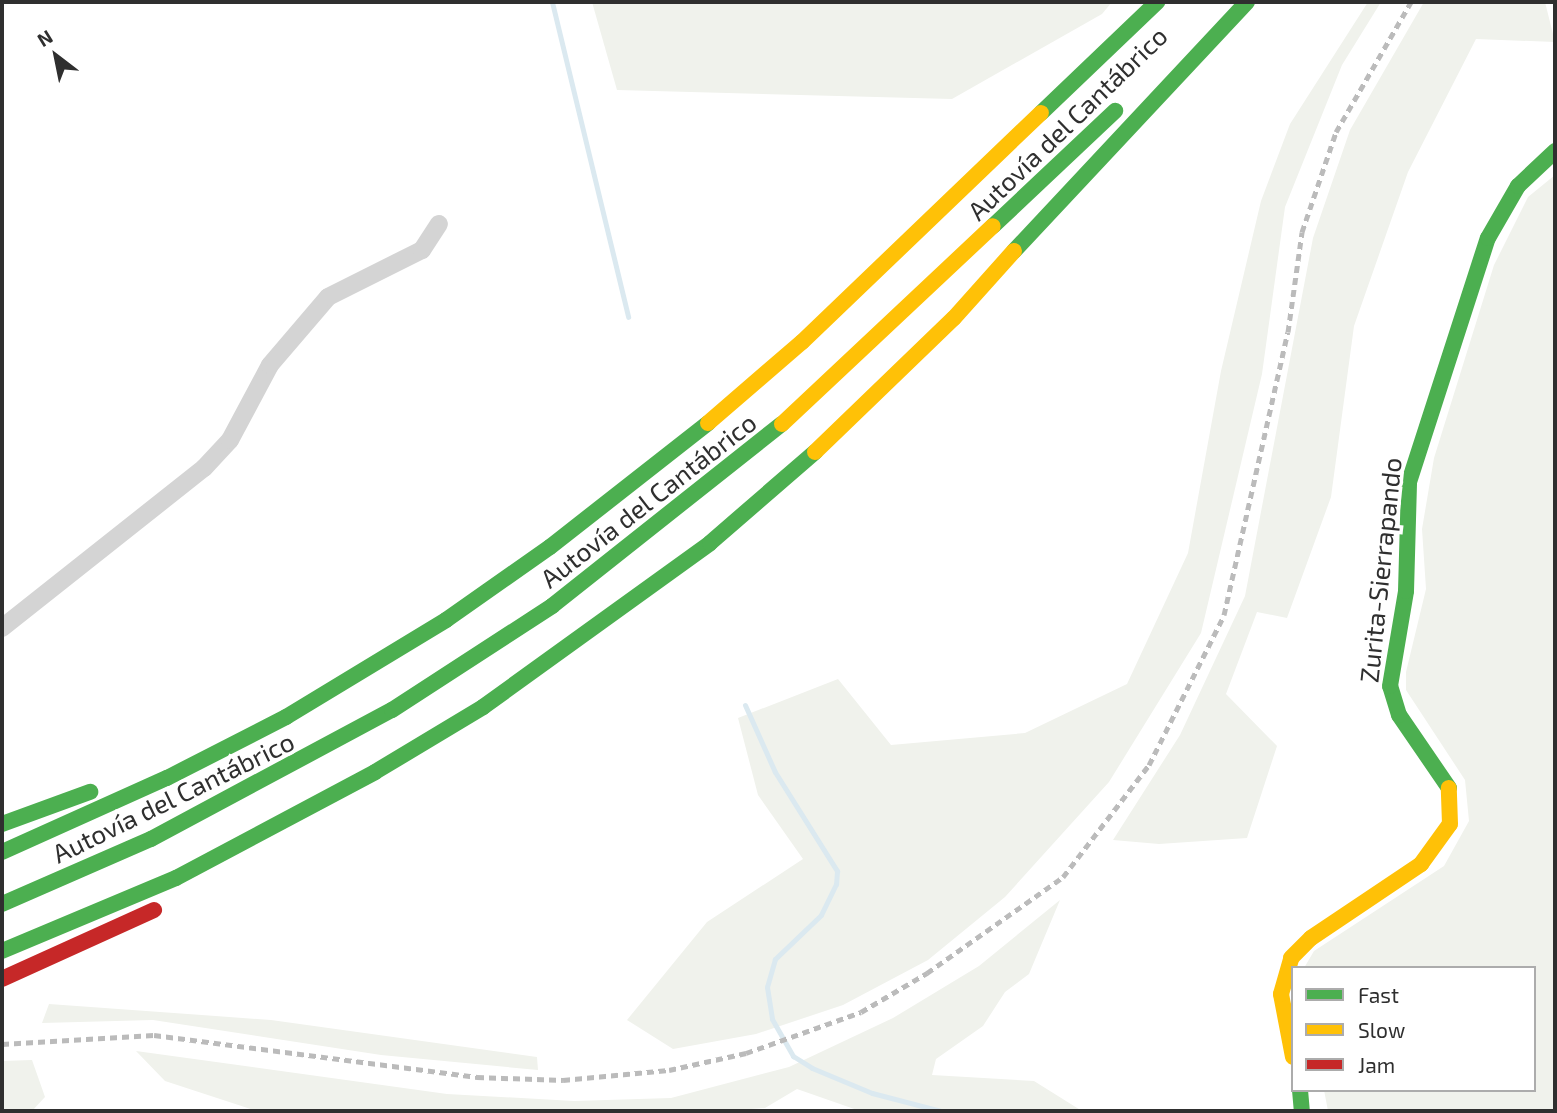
<!DOCTYPE html>
<meta charset="utf-8">
<style>
body{margin:0}
#map{position:relative;width:1557px;height:1113px;overflow:hidden;background:#fff;font-family:"Exo 2",sans-serif}
div>[style]{position:absolute}
.green>*{inset:0;background:#f0f2ec}
.stream>*{height:5px;margin:-2.5px;padding:0 2.5px;transform-origin:2.5px;border-radius:2.5px;background:#dbe9f0}
.street>*{height:18px;margin:-9px;padding:0 9px;transform-origin:9px;border-radius:9px;background:#d4d4d4}
.fast>*{height:16px;margin:-8px;padding:0 8px;transform-origin:8px;border-radius:8px;background:#4caf50}
.slow>*{height:16px;margin:-8px;padding:0 8px;transform-origin:8px;border-radius:8px;background:#ffc107}
.jam>*{height:16px;margin:-8px;padding:0 8px;transform-origin:8px;border-radius:8px;background:#c62828}
.rail>*{height:5px;margin-top:-2.5px;transform-origin:0;background:repeating-linear-gradient(90deg,#bbb 0 7px,transparent 0 12px)}
span{translate:-50% -50%;white-space:nowrap;text-align:center;line-height:1.15;-webkit-text-stroke:7px #fff;paint-order:stroke}
.street-label{font-size:26px;color:#2f2f2f}
.frame{position:absolute;inset:0;border:4px solid #2f2f2f;pointer-events:none}
.legend{position:absolute;left:1291px;top:966px;width:245px;height:126px;box-sizing:border-box;background:#fff;border:2px solid #acacac;margin:0;padding:9px 12px;list-style:none;font-size:21px;color:#2f2f2f}
.legend li{display:flex;align-items:center;gap:14px;height:35px}
.legend b{width:35px;border:2px solid #acacac}
.north{position:absolute;left:21px;top:21px;width:70px;height:70px;-webkit-text-stroke:5px #fff;paint-order:stroke;rotate:328deg;font-size:19px;font-weight:700;line-height:28px;text-align:center;color:#2f2f2f}
.north::after{content:'';display:block;margin:auto;width:24px;height:32px;background:#2f2f2f;clip-path:polygon(50% 0,100% 100%,50% 72%,0 100%)}
</style>
<div id="map">
<div class="green">
<div style="clip-path:polygon(592px 2px,1112px 2px,1102px 14px,952px 99px,617px 90px)"></div>
<div style="clip-path:polygon(1368px 2px,1381px 2px,1342px 65px,1285px 207px,1262px 374px,1201px 633px,1109px 782px,1005px 897px,928px 960px,843px 1005px,756px 1034px,673px 1049px,627px 1020px,707px 922px,803px 859px,758px 795px,738px 718px,838px 679px,891px 745px,1025px 733px,1127px 684px,1188px 553px,1221px 371px,1261px 201px,1290px 124px)"></div>
<div style="clip-path:polygon(1424px 2px,1545px 2px,1555px 42px,1476px 39px,1408px 172px,1354px 326px,1331px 497px,1287px 618px,1257px 612px,1226px 694px,1277px 746px,1247px 838px,1159px 844px,1113px 840px,1180px 735px,1245px 596px,1313px 238px,1350px 130px)"></div>
<div style="clip-path:polygon(1555px 175px,1555px 1111px,1328px 1111px,1324px 1090px,1534px 1090px,1534px 968px,1304px 968px,1314px 951px,1444px 866px,1469px 821px,1465px 780px,1406px 690px,1406px 672px,1426px 589px,1422px 529px,1434px 458px,1494px 265px,1528px 197px)"></div>
<div style="clip-path:polygon(1060px 900px,1029px 974px,1005px 992px,983px 1026px,936px 1059px,932px 1075px,1034px 1081px,1082px 1111px,860px 1111px,797px 1089px,765px 1108px,725px 1111px,257px 1111px,165px 1081px,136px 1051px,447px 1094px,574px 1101px,671px 1098px,789px 1067px,893px 1018px,979px 966px)"></div>
<div style="clip-path:polygon(49px 1004px,271px 1020px,537px 1057px,538px 1070px,381px 1055px,153px 1020px,42px 1023px)"></div>
<div style="clip-path:polygon(32px 1060px,45px 1097px,32px 1111px,2px 1111px,2px 1061px)"></div>
</div>
<div class="stream">
<div style="left:552px;top:2px;width:324px;rotate:76.4deg"></div>
<div style="left:745px;top:705px;width:73px;rotate:65.9deg"></div>
<div style="left:775px;top:772px;width:117px;rotate:57.9deg"></div>
<div style="left:837px;top:871px;width:13px;rotate:94deg"></div>
<div style="left:836px;top:884px;width:34px;rotate:116deg"></div>
<div style="left:821px;top:915px;width:64px;rotate:136.3deg"></div>
<div style="left:775px;top:959px;width:29px;rotate:106deg"></div>
<div style="left:767px;top:987px;width:32px;rotate:81deg"></div>
<div style="left:772px;top:1019px;width:43px;rotate:60.4deg"></div>
<div style="left:793px;top:1056px;width:22px;rotate:32deg"></div>
<div style="left:812px;top:1068px;width:65px;rotate:22.6deg"></div>
<div style="left:872px;top:1093px;width:71px;rotate:14.6deg"></div>
</div>
<div class="street">
<div style="left:2px;top:628px;width:258px;rotate:-38.4deg"></div>
<div style="left:204px;top:468px;width:38px;rotate:-47deg"></div>
<div style="left:230px;top:440px;width:85px;rotate:-61.9deg"></div>
<div style="left:270px;top:365px;width:89px;rotate:-49.5deg"></div>
<div style="left:328px;top:297px;width:105px;rotate:-26.6deg"></div>
<div style="left:422px;top:250px;width:31px;rotate:-57deg"></div>
</div>
<div class="fast">
<div style="left:1041px;top:113px;width:161px;rotate:-43.7deg"></div>
<div style="left:993px;top:226px;width:168px;rotate:-43.3deg"></div>
<div style="left:1014px;top:251px;width:341px;rotate:-46.9deg"></div>
<div style="left:1449px;top:788px;width:88px;rotate:-124.4deg"></div>
<div style="left:1399px;top:715px;width:30px;rotate:-107deg"></div>
<div style="left:1390px;top:686px;width:96px;rotate:-80.4deg"></div>
<div style="left:1406px;top:591px;width:109px;rotate:-88.4deg"></div>
<div style="left:1409px;top:482px;width:256px;rotate:-72.1deg"></div>
<div style="left:1488px;top:238px;width:60px;rotate:-60deg"></div>
<div style="left:1518px;top:186px;width:51px;rotate:-43.4deg"></div>
<div style="left:2px;top:824px;width:94px;rotate:-20deg"></div>
<div style="left:2px;top:852px;width:181px;rotate:-24.2deg"></div>
<div style="left:167px;top:778px;width:134px;rotate:-27.1deg"></div>
<div style="left:286px;top:717px;width:187px;rotate:-31.2deg"></div>
<div style="left:446px;top:620px;width:127px;rotate:-35.1deg"></div>
<div style="left:550px;top:547px;width:201px;rotate:-38.1deg"></div>
<div style="left:2px;top:904px;width:163px;rotate:-23.6deg"></div>
<div style="left:151px;top:839px;width:273px;rotate:-28.2deg"></div>
<div style="left:392px;top:710px;width:191px;rotate:-33deg"></div>
<div style="left:552px;top:606px;width:293px;rotate:-38.4deg"></div>
<div style="left:2px;top:951px;width:189px;rotate:-22.8deg"></div>
<div style="left:176px;top:878px;width:225px;rotate:-28deg"></div>
<div style="left:375px;top:772px;width:126px;rotate:-31deg"></div>
<div style="left:483px;top:707px;width:280px;rotate:-35.8deg"></div>
<div style="left:710px;top:543px;width:139px;rotate:-40.9deg"></div>
<div style="left:1300px;top:1090px;width:21px;rotate:85deg"></div>
</div>
<div class="slow">
<div style="left:708px;top:423px;width:124px;rotate:-40.8deg"></div>
<div style="left:802px;top:342px;width:331px;rotate:-43.8deg"></div>
<div style="left:782px;top:424px;width:289px;rotate:-43.2deg"></div>
<div style="left:815px;top:452px;width:193px;rotate:-44deg"></div>
<div style="left:954px;top:318px;width:90px;rotate:-48.2deg"></div>
<div style="left:1293px;top:1057px;width:64px;rotate:-100.8deg"></div>
<div style="left:1281px;top:994px;width:37px;rotate:-74deg"></div>
<div style="left:1291px;top:958px;width:28px;rotate:-45deg"></div>
<div style="left:1311px;top:938px;width:133px;rotate:-33.9deg"></div>
<div style="left:1421px;top:864px;width:49px;rotate:-54.1deg"></div>
<div style="left:1450px;top:824px;width:36px;rotate:-92deg"></div>
</div>
<div class="jam">
<div style="left:2px;top:979px;width:167px;rotate:-24.4deg"></div>
</div>
<div class="rail">
<div style="left:2px;top:1044px;width:152px;rotate:-3.4deg"></div>
<div style="left:154px;top:1035px;width:326px;rotate:7.4deg"></div>
<div style="left:477px;top:1077px;width:86px;rotate:2deg"></div>
<div style="left:563px;top:1080px;width:106px;rotate:-5.4deg"></div>
<div style="left:669px;top:1070px;width:79px;rotate:-12.4deg"></div>
<div style="left:746px;top:1053px;width:122px;rotate:-19.6deg"></div>
<div style="left:861px;top:1012px;width:77px;rotate:-30.6deg"></div>
<div style="left:927px;top:973px;width:166px;rotate:-35.2deg"></div>
<div style="left:1063px;top:877px;width:141px;rotate:-52.5deg"></div>
<div style="left:1149px;top:765px;width:168px;rotate:-63.4deg"></div>
<div style="left:1224px;top:615px;width:290px;rotate:-77.3deg"></div>
<div style="left:1288px;top:332px;width:101px;rotate:-82deg"></div>
<div style="left:1302px;top:232px;width:106px;rotate:-71.2deg"></div>
<div style="left:1336px;top:132px;width:150px;rotate:-60deg"></div>
</div>
<div class="street-label">
<span style="left:1067px;top:123px;rotate:-44deg">Autovía del Cantábrico</span>
<span style="left:648px;top:500px;rotate:-38deg">Autovía del Cantábrico</span>
<span style="left:1380px;top:570px;rotate:-84deg">Zurita-Sierrapando</span>
<span style="left:173px;top:797px;rotate:-26deg">Autovía del Cantábrico</span>
</div>
<div class="frame"></div>
<ul class="legend">
<li><b style="height:9px;background:#4caf50"></b>Fast</li>
<li><b style="height:9px;background:#ffc107"></b>Slow</li>
<li><b style="height:9px;background:#c62828"></b>Jam</li>
</ul>
<div class="north">N</div>
</div>
